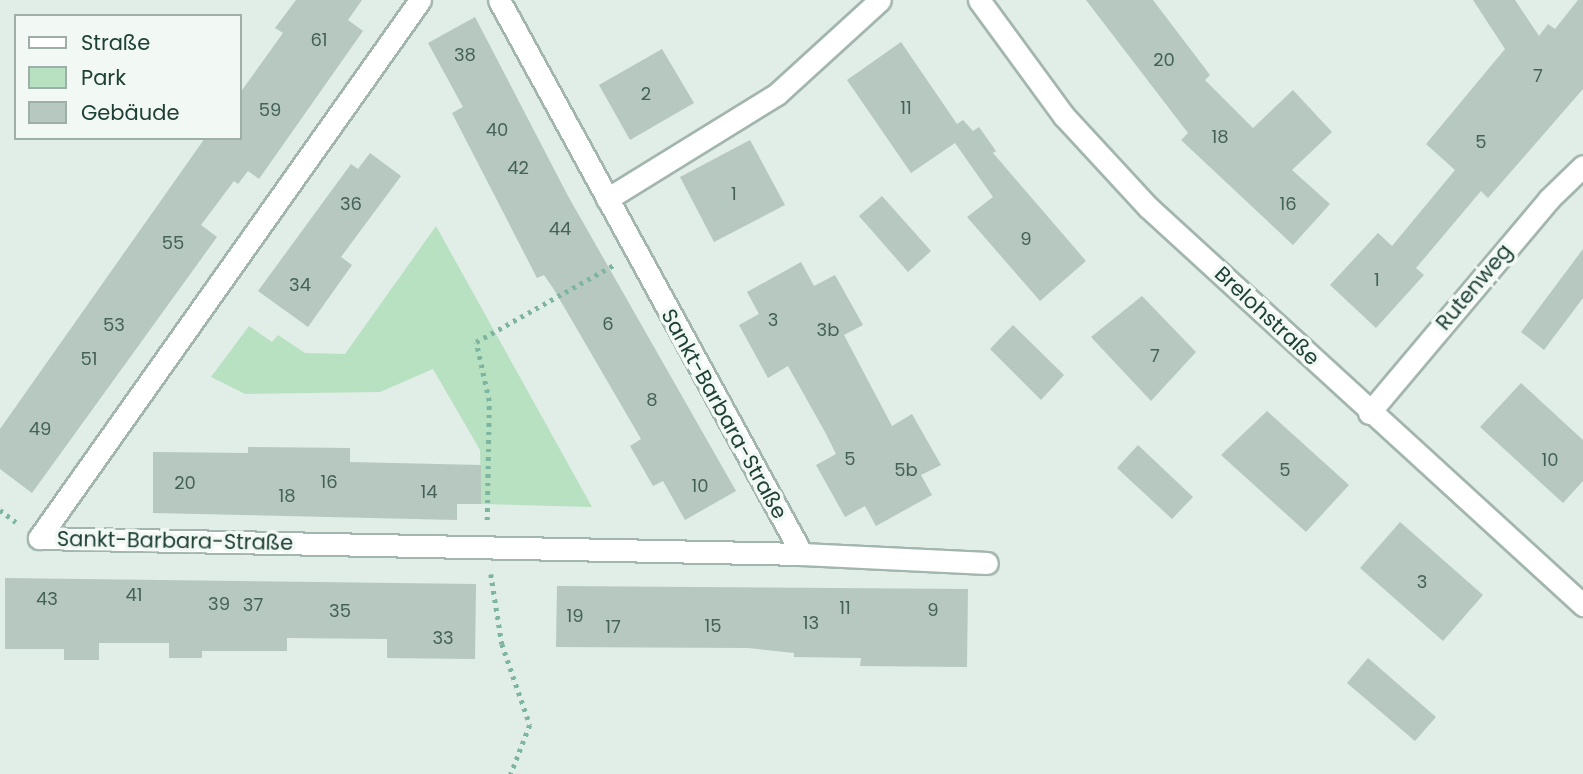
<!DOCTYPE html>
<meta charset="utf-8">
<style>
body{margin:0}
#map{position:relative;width:1583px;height:774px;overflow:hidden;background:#e1ede7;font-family:Poppins,sans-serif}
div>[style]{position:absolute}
.green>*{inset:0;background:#b7e1c1}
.building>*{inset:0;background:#b6c8c0}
.path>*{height:4.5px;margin-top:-2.25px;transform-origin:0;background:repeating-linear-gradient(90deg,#7eb5a1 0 3.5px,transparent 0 8.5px)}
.roads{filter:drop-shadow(2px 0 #a3b6ae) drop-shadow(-2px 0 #a3b6ae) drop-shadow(0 2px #a3b6ae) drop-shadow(0 -2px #a3b6ae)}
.minor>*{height:21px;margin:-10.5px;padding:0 10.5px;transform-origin:10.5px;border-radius:10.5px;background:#fff}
span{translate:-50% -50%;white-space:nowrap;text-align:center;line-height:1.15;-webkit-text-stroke:7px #f2f9f5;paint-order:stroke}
.number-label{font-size:18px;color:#456258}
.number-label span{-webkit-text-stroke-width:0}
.street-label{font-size:21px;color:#1f4036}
.legend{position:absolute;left:14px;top:14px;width:228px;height:126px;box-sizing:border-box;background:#f2f9f5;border:2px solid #9eafa9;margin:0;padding:9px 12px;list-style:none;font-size:21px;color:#1f4036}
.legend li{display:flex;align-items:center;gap:14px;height:35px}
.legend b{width:35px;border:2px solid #9eafa9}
</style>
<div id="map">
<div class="green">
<div style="clip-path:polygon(436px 226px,592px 507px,481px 504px,480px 450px,433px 369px,380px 392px,245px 394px,211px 377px,249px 326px,272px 342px,278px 335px,305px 353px,345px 354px)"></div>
</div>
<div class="building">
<div style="clip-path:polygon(296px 0,362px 0,348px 20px,363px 31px,259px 179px,248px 171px,238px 184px,234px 181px,201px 225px,217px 237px,32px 493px,0 469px,0 429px,205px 138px,240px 138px,240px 93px,283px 33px,275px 28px)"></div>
<div style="clip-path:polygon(1086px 0,1153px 0,1210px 75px,1205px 80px,1253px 128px,1293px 90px,1332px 132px,1292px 170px,1330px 204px,1293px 245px,1181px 140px,1188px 133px)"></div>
<div style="clip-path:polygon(1473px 0,1515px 0,1539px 36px,1548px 24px,1555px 29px,1578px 0,1583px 0,1583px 89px,1488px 198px,1481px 191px,1416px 268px,1424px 275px,1376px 328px,1330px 285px,1378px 233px,1392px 246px,1455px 170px,1426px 144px,1505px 49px)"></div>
<div style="clip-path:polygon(475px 17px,568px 196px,736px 491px,685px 520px,663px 481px,653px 486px,630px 446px,641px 439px,553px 288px,544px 275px,537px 278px,452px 113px,463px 107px,428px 43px)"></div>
<div style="clip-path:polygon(901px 42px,957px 124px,963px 120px,973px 131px,979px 127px,996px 151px,993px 153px,1086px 261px,1040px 301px,967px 217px,993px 197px,955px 143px,911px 173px,847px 80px)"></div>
<div style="clip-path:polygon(662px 49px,694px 103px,630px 140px,599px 85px)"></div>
<div style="clip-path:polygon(750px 140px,785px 205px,714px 242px,680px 177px)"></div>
<div style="clip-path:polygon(370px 153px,401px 176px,341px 257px,352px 265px,308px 327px,258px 291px,351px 164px,358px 169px)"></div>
<div style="clip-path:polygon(882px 196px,931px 251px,908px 272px,859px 216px)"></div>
<div style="clip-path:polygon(1583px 249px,1583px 298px,1544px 350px,1521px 332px)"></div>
<div style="clip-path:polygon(801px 262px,814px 286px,835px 275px,863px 325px,844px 335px,892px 426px,912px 414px,941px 465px,921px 475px,932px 495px,876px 526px,865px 506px,845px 517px,816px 465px,836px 454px,825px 432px,788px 366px,768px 378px,739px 325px,759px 314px,747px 292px)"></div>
<div style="clip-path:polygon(1142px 296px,1196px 352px,1151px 401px,1091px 337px)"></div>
<div style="clip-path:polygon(1013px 325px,1064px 375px,1041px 400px,990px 349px)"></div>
<div style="clip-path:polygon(1521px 383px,1583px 440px,1583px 481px,1563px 503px,1480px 427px)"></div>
<div style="clip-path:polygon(1267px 411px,1349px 485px,1306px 532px,1221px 455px)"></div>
<div style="clip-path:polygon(1138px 445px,1193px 497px,1172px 519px,1117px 468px)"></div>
<div style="clip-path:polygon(248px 447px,350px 448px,350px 462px,481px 465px,481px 504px,457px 504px,457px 520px,153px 513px,153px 452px,248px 453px)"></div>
<div style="clip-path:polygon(1400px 522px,1483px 595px,1443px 641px,1360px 568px)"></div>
<div style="clip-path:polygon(5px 578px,476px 584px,475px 659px,387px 658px,387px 639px,287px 638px,287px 651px,202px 651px,202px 658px,169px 658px,169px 643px,99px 643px,99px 660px,64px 660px,64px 649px,5px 649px)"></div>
<div style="clip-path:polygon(557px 586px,968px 589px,967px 667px,860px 666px,861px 658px,794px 657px,794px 653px,748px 648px,556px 647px)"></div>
<div style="clip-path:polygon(1368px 658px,1436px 717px,1415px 741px,1347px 683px)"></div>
</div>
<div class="path">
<div style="left:0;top:510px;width:20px;rotate:37deg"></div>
<div style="left:487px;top:520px;width:119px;rotate:-89deg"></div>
<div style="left:489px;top:401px;width:60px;rotate:-102.4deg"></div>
<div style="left:476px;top:342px;width:158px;rotate:-29.2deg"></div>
<div style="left:491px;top:574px;width:71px;rotate:81.1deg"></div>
<div style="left:502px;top:644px;width:86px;rotate:70.9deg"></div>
<div style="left:530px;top:725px;width:53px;rotate:111.2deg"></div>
</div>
<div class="roads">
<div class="minor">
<div style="left:979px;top:0;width:144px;rotate:53.8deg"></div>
<div style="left:1064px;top:116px;width:124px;rotate:47.3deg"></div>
<div style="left:1148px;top:207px;width:590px;rotate:42.46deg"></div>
<div style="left:607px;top:199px;width:200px;rotate:-31.7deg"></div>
<div style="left:777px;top:94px;width:139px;rotate:-42.4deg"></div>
<div style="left:1369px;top:413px;width:280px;rotate:-49.9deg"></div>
<div style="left:1549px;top:199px;width:47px;rotate:-44.1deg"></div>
<div style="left:39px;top:538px;width:763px;rotate:1.2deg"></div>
<div style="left:802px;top:554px;width:631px;rotate:-118.68deg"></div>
<div style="left:39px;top:538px;width:659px;rotate:-54.69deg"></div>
<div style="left:802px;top:554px;width:185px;rotate:2.8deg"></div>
</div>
</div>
<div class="number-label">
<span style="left:319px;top:40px">61</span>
<span style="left:465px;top:55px">38</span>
<span style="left:1164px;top:60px">20</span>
<span style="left:1538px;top:76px">7</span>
<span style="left:646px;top:94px">2</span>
<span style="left:906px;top:108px">11</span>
<span style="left:270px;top:110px">59</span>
<span style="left:497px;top:130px">40</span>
<span style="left:1220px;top:137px">18</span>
<span style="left:1481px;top:142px">5</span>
<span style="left:518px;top:168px">42</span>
<span style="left:734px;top:194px">1</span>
<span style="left:351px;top:204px">36</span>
<span style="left:1288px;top:204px">16</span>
<span style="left:560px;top:229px">44</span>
<span style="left:1026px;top:239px">9</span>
<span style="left:173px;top:243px">55</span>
<span style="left:1377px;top:280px">1</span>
<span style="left:300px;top:285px">34</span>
<span style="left:773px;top:320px">3</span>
<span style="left:608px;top:324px">6</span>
<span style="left:114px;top:325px">53</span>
<span style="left:828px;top:330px">3b</span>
<span style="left:1155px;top:356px">7</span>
<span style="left:89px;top:359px">51</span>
<span style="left:652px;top:400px">8</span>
<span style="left:40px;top:429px">49</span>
<span style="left:850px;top:459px">5</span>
<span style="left:1550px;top:460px">10</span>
<span style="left:906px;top:470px">5b</span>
<span style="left:1285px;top:470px">5</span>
<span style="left:329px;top:482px">16</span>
<span style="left:185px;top:483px">20</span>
<span style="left:700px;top:486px">10</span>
<span style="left:429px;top:492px">14</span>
<span style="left:287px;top:496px">18</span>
<span style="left:1422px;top:582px">3</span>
<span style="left:134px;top:595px">41</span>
<span style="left:47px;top:599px">43</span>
<span style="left:219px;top:604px">39</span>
<span style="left:253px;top:605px">37</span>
<span style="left:845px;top:608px">11</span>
<span style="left:933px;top:610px">9</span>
<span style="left:340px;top:611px">35</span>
<span style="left:575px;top:616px">19</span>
<span style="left:811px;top:623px">13</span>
<span style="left:713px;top:626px">15</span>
<span style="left:613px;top:627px">17</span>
<span style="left:443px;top:638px">33</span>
</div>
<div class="street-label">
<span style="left:1474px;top:287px;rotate:-50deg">Rutenweg</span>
<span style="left:1267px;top:316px;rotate:43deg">Brelohstraße</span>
<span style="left:724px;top:414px;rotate:61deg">Sankt-Barbara-Straße</span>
<span style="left:175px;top:541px;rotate:1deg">Sankt-Barbara-Straße</span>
</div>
<ul class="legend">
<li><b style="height:9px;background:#fff"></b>Straße</li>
<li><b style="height:19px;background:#b7e1c1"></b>Park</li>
<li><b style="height:19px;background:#b6c8c0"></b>Gebäude</li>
</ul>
</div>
